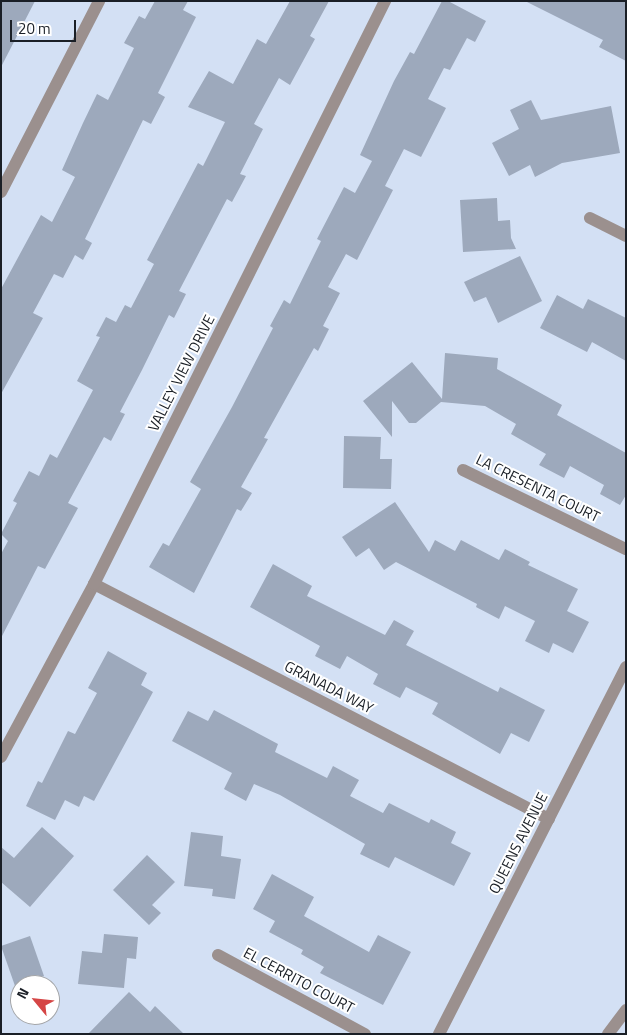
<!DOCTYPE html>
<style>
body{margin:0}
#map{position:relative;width:627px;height:1035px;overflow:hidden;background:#d3e0f4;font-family:"Titillium Web",sans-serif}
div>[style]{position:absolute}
.building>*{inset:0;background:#9da9bc}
.street>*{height:12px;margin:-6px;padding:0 6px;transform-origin:6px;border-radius:6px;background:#9b908e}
span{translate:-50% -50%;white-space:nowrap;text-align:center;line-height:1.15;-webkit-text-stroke:4px #fff;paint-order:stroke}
.street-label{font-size:15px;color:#1a1f26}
.frame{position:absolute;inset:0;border:2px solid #1a1f26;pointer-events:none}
.north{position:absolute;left:10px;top:975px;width:50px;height:50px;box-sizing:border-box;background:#fff;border:1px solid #a3a5a8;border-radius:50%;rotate:298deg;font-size:14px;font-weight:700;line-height:20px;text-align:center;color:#1a1f26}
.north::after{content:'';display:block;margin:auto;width:18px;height:22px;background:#d54646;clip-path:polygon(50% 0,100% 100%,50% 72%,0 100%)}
.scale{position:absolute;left:10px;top:20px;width:66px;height:22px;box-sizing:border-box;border:2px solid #1a1f26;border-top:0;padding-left:6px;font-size:15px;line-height:18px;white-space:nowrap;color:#1a1f26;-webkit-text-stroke:4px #fff;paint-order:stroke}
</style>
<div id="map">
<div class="building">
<div style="clip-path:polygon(1px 1px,35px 1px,1px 67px)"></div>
<div style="clip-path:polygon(155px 1px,188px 1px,183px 10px,196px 17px,158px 93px,165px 97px,151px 124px,143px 120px,85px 239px,92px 243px,83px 260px,75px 255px,63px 278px,54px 274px,33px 313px,43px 318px,1px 394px,1px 289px,41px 215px,52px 222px,75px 177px,62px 170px,83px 123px,97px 94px,108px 100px,134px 48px,124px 43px,139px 16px,145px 19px)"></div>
<div style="clip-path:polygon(290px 1px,329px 1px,310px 36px,315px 39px,290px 85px,279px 78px,254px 124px,263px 129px,240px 174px,246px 176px,232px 202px,227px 199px,179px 291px,186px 294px,174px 318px,169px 315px,142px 370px,120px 412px,125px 414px,111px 441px,104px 437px,68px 503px,78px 508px,45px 569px,38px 566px,1px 638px,1px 554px,8px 541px,1px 534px,17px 503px,13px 501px,29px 471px,39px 476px,50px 454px,57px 458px,65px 443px,93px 390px,77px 381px,100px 337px,96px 336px,106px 317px,116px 322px,125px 305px,131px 308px,154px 264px,147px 260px,198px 163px,203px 166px,225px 122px,188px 107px,209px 71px,233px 84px,257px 39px,266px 44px)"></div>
<div style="clip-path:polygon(442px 1px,448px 1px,486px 21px,475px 42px,467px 38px,450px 70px,444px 68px,428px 99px,446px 108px,421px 157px,404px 149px,385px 186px,393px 190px,357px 260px,346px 254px,328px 287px,340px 293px,323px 326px,329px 329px,318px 351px,314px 348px,264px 438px,268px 439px,241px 487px,252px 493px,241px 511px,237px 509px,194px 593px,149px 567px,163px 543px,169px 546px,201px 489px,190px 482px,232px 407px,273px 328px,270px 326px,284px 300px,290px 304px,321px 241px,317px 239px,344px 187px,355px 193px,372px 161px,360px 155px,394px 81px,410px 52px,414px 54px)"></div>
<div style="clip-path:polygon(525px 1px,626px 1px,626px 61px,599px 47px,603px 40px)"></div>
<div style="clip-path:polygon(531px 100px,541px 120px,611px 106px,620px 153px,562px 163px,535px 177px,530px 165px,509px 176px,492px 143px,519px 129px,510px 110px)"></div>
<div style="clip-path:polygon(497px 198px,498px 221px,510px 220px,511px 238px,516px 249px,463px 252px,460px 200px)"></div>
<div style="clip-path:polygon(520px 256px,542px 301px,498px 323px,486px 297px,474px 302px,464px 282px)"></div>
<div style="clip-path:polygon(557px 295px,583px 309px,588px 299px,626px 318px,626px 361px,592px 342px,587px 352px,540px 328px)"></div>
<div style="clip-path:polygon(445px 353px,498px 358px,497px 369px,562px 405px,557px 415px,626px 453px,626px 495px,620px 505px,600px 494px,604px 485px,570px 466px,564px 478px,539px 465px,546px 454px,511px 434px,516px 424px,485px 406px,441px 402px,416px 423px,409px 423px,392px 401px,392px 437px,363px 401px,412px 362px,442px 399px)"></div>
<div style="clip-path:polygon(344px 436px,381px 437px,380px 459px,392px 459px,391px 489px,343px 488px)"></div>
<div style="clip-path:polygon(395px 502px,429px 552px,435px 540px,455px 551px,461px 540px,499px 560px,505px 549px,530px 562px,528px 565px,578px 589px,567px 611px,589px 622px,573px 653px,553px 643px,549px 653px,525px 641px,535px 621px,505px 606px,499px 619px,476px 607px,477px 604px,396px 562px,384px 570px,369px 548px,356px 557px,342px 537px)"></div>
<div style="clip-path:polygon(273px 564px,312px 586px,307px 596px,385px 635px,394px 620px,414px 631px,406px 645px,498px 692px,500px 687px,545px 710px,529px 742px,511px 733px,500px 754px,432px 714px,438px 703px,406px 687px,400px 698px,373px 684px,378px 674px,347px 656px,340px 669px,315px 656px,320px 646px,250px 607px)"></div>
<div style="clip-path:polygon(108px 651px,147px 673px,141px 685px,153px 692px,94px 801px,84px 796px,79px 807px,65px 800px,55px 820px,26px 806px,38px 781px,42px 783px,68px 731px,75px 734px,97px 693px,88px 688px)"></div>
<div style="clip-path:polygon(214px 710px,278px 744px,275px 752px,327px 778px,333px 766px,359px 780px,350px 796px,383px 813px,389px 803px,429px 823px,431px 819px,456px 832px,451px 843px,471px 853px,454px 886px,395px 857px,389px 868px,360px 854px,365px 844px,280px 795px,254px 784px,246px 801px,224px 789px,232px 773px,172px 741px,188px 711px,208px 721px)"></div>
<div style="clip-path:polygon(42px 827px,74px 856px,30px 907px,1px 882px,1px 847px,14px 858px)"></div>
<div style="clip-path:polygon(191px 832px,223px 836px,221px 856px,241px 859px,235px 899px,212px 896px,213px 889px,184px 886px)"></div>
<div style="clip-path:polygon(147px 855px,175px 882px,152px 905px,161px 913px,149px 925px,113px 890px)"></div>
<div style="clip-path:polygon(272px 874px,314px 897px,304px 916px,369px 952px,378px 935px,411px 952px,383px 1005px,320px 973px,324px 967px,301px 954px,303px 950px,269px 932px,275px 921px,253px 909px)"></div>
<div style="clip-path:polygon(104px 934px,138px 937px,136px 959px,127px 958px,124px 988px,78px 984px,82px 951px,102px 953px)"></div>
<div style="clip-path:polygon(30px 936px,44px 976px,15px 986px,1px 946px)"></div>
<div style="clip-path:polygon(129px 992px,150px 1012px,155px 1006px,184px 1034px,88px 1034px)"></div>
</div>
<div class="street">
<div style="left:1px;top:192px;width:215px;rotate:-62.8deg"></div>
<div style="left:590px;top:218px;width:40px;rotate:26.6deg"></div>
<div style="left:463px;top:470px;width:181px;rotate:25.9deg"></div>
<div style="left:94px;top:584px;width:512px;rotate:27.32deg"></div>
<div style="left:1px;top:757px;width:196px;rotate:-61.7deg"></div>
<div style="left:94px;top:584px;width:652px;rotate:-63.47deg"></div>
<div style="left:218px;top:955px;width:167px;rotate:28.3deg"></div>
<div style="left:439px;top:1034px;width:412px;rotate:-63deg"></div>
<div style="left:608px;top:1034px;width:30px;rotate:-53deg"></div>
</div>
<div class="street-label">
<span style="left:181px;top:373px;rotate:-63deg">VALLEY VIEW DRIVE</span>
<span style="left:538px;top:488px;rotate:26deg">LA CRESENTA COURT</span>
<span style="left:329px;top:687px;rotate:27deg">GRANADA WAY</span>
<span style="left:518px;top:843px;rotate:-63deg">QUEENS AVENUE</span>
<span style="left:299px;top:980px;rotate:28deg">EL CERRITO COURT</span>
</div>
<div class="frame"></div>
<div class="north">N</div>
<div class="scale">20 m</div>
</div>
